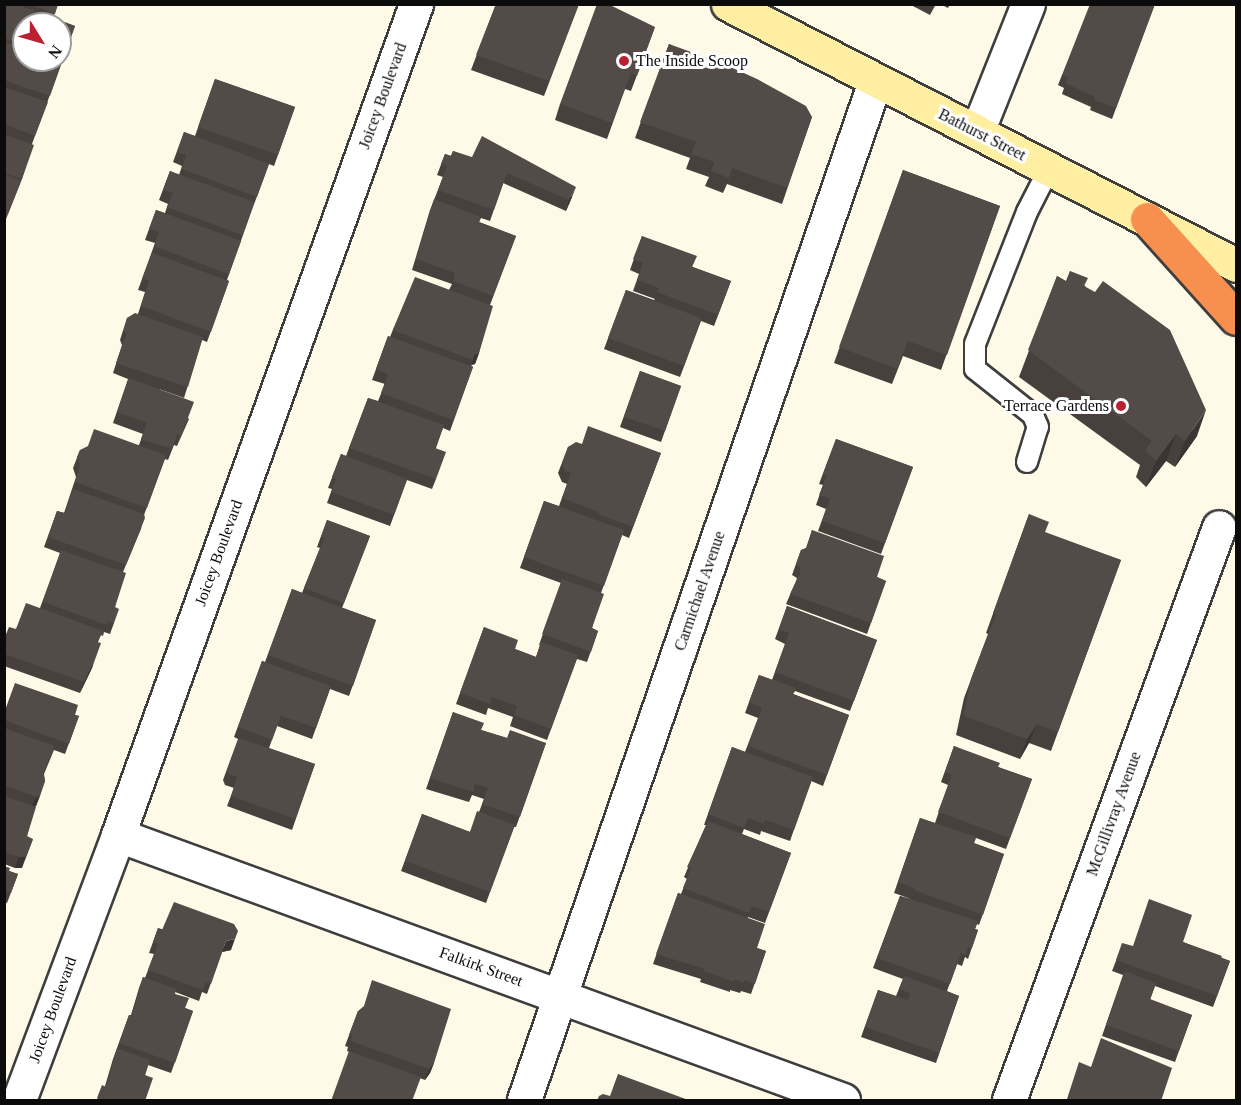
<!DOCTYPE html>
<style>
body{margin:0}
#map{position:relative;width:1241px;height:1105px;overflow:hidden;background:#fff9e8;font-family:Georgia,serif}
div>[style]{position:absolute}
.roads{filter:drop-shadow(2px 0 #3e3e3e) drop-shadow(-2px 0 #3e3e3e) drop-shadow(0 2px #3e3e3e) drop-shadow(0 -2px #3e3e3e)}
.service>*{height:20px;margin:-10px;padding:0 10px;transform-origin:10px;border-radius:10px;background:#fff}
.minor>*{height:33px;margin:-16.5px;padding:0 16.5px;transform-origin:16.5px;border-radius:16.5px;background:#fff}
.secondary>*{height:33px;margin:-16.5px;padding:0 16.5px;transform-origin:16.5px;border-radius:16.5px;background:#ffefa3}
.motorway>*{height:33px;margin:-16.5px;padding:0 16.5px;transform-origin:16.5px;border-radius:16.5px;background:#f7904e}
.wall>*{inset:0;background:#47403d}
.shaded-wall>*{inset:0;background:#3a3432}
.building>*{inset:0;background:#534b47}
.dots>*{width:16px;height:16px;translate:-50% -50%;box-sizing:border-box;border:3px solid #fff;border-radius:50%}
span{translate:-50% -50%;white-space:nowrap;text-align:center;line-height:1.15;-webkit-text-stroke:6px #fff;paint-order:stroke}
.poi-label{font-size:16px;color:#0b0b0b}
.left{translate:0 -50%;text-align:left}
.right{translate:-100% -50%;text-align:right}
.street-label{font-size:16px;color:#0b0b0b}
.frame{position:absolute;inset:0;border:6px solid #0b0b0b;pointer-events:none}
.north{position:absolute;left:12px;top:12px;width:60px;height:60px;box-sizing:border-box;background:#fff;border:2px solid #9d9d9d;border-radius:50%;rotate:127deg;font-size:16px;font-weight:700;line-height:24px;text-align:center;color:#0b0b0b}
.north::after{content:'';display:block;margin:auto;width:21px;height:27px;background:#bc2133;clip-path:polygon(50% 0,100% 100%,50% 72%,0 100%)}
</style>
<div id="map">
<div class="roads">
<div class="service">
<div style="left:1027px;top:462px;width:37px;rotate:-73deg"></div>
<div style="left:1038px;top:427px;width:13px;rotate:-113deg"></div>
<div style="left:1033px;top:415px;width:74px;rotate:-141.6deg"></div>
<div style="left:975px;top:369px;width:25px;rotate:-90deg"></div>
<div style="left:975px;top:344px;width:142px;rotate:-68.5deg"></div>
<div style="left:1027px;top:212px;width:48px;rotate:-62.9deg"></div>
</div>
<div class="minor">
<div style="left:977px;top:132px;width:138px;rotate:-68.3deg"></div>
<div style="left:118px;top:835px;width:772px;rotate:20.08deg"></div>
<div style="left:19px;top:1100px;width:283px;rotate:-69.5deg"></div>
<div style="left:118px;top:835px;width:883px;rotate:-70.27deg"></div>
<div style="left:524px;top:1100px;width:1078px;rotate:-70.99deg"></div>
<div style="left:1009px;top:1100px;width:610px;rotate:-69.87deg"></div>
</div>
<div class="secondary">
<div style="left:728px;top:4px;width:571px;rotate:27.19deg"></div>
</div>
<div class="motorway">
<div style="left:1147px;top:219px;width:133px;rotate:48deg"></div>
</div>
</div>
<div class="wall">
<div style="clip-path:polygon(evenodd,4px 4px,58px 4px,53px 18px,75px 26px,32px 144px,22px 179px,4px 224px,4px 4px,24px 24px,60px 24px,60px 60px,24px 60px,24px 24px)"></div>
<div style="clip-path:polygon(496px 4px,579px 4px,544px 96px,471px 70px)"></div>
<div style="clip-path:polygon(909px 4px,936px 4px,930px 15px)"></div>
<div style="clip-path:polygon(940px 4px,950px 4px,948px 8px)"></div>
<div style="clip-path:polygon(1155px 4px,1112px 119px,1090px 110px,1091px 107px,1062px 94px,1064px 88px,1058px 85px,1062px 75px)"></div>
<div style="clip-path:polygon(655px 27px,631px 91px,625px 89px,607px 139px,555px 120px,560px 104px)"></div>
<div style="clip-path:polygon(669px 44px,812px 117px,782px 204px,727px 184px,723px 193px,705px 186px,709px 177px,686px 169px,690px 158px,635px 138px)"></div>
<div style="clip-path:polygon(215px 79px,295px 107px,274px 166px,269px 164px,253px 207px,227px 280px,229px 281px,207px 342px,202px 340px,184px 398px,159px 389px,189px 419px,177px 446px,174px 445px,168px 460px,165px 459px,144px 515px,141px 529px,123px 572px,115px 607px,114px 623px,110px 634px,104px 632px,103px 636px,101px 635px,98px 642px,92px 668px,80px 693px,4px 666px,4px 639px,40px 608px,60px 553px,44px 547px,57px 511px,64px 513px,76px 477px,73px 468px,80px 450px,139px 445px,143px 434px,113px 423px,128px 379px,113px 373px,122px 345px,120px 340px,127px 318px,138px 314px,145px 292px,138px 290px,155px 243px,145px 240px,156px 210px,165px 213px,168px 204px,159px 200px,170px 171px,179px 175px,182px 166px,173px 162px,184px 132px,195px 136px)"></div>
<div style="clip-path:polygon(453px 151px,572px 197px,566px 211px,503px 183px,490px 221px,481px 218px,479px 222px,516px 236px,490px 305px,479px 353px,475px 364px,471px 365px,473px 367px,450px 431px,443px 428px,436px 448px,436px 479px,432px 489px,407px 480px,390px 526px,327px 503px,332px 489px,328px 488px,341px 454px,346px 456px,368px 398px,378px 401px,385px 384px,372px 380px,388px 336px,390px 337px,394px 327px,449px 290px,452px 284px,412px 270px,430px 210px,443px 177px,437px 175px,445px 154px,451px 156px)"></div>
<div style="clip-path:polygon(903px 170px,1000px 206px,941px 370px,903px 356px,892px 384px,834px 363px)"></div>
<div style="clip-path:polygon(642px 236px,693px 267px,731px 281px,714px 326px,701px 321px,680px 377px,604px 349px,626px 290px,654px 300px,655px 299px,633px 291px,639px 274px,630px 270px)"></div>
<div style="clip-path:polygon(1070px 271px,1085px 286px,1197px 436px,1175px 467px,1166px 461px,1146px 487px,1136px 477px,1140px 465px,1019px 377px,1057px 276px,1066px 281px)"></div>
<div style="clip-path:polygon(640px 371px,681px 386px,661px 442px,620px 427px)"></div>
<div style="clip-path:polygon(836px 439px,913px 467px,881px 554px,818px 531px,826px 509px,816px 505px,823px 485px,819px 484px)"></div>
<div style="clip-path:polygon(582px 444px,661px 453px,629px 538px,622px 535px,601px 593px,592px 628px,598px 631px,587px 662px,577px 659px,547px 740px,510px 726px,513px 717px,488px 708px,486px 715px,456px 704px,484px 627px,515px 649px,536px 657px,540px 645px,539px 645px,561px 583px,520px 568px,544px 501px,559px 506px,567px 484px,562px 482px,558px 473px,568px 447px)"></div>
<div style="clip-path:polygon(1029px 514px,1045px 533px,1121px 560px,1051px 751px,1029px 743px,1020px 759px,956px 735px,964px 698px,988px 634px,986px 633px)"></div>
<div style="clip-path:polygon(327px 520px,370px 536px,342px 608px,376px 620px,349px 696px,330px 689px,312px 739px,277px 726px,269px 748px,315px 764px,292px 830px,227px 806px,234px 788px,225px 785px,223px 780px,238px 739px,234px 737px,262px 661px,265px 662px,292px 589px,302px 593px,320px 548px,317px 547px)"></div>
<div style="clip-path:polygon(812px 530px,877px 577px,886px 581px,867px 634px,786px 604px,796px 581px,797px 578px,792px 575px,801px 550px,806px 548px)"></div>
<div style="clip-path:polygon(787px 606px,877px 640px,850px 711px,795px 691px,793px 694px,849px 715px,823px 786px,811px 781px,790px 841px,761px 831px,760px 835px,744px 829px,742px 834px,791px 853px,765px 923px,748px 917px,748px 918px,757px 948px,766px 951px,751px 994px,741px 991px,740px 993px,730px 990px,730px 992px,700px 982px,701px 979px,653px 964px,678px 893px,681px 894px,687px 879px,684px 877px,706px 825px,704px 825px,732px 747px,745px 752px,758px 718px,745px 713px,759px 675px,772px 680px,785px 644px,775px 639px)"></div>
<div style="clip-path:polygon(453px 712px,481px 730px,507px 738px,546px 743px,516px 827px,514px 827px,486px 903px,401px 871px,422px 814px,470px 832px,479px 812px,484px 799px,472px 795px,469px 802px,426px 789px)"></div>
<div style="clip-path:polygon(4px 713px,75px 715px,79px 716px,65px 754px,54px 750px,44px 774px,45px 781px,36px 806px,35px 807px,27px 836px,22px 868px,15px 868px,4px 864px)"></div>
<div style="clip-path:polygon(954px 746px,998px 767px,1032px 779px,1006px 849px,976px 838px,974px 843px,1004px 854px,979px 925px,977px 924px,975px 929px,978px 930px,968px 959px,965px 957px,962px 966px,957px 964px,947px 991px,959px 996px,936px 1063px,861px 1037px,878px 990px,896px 996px,903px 979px,873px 968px,900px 896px,911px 899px,894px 893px,920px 818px,935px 823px,948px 785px,941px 782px)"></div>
<div style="clip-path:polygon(4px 866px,9px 871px,18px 874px,7px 903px,4px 902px)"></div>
<div style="clip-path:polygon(158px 928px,231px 950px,222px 952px,207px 994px,202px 992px,199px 1001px,175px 992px,175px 994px,185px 1008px,193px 1011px,171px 1073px,148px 1065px,145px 1075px,145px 1101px,96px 1101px,105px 1086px,113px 1059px,129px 1015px,131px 1015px,139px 988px,143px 977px,145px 978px,154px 954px,149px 953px)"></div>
<div style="clip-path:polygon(1183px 942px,1230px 961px,1213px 1007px,1155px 986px,1150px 1000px,1192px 1015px,1175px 1062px,1102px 1036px,1123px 975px,1112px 971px,1119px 953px,1133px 946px)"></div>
<div style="clip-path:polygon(358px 1011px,434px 1063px,430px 1073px,425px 1080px,347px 1051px,348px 1047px,345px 1046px)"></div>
</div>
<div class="shaded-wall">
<div style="clip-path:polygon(576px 187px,572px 197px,566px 211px,569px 200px)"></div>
<div style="clip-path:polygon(479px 353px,475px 364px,471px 365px,474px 355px)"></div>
<div style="clip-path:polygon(1206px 410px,1197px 436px,1175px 467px,1185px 441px)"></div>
<div style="clip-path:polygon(1176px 434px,1166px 461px,1146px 487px,1156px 461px)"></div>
<div style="clip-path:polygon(96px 657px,92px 668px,80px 693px,84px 682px)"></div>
<div style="clip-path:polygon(1037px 724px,1029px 743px,1020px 759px,1027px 739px)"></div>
<div style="clip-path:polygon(40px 796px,36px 806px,32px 807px,36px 797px)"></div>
<div style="clip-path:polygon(33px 839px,22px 868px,15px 868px,19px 857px)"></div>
<div style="clip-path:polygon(235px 939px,231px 950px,222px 952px,226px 941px)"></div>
<div style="clip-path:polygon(434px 1063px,430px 1073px,425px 1080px,429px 1069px)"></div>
</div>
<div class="building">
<div style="clip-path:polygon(4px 4px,16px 4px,75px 26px,63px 60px,60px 59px,60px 24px,24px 24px,24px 45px,4px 38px)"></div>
<div style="clip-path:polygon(30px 4px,58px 4px,55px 14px)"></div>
<div style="clip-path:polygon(496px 4px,579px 4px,549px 81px,476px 55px)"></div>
<div style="clip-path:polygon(597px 4px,608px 4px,655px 27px,637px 76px,631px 73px,612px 123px,560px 104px)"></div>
<div style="clip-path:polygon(1090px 4px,1155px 4px,1116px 108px,1094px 100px,1095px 97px,1065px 83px,1068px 77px,1062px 75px)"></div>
<div style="clip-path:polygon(4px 42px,24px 49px,24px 60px,55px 60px,62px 62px,50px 96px,4px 80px)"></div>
<div style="clip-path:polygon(669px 44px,724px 64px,757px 79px,806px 106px,812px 117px,787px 188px,732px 168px,729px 178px,711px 171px,714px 162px,691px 154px,696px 142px,640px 122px)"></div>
<div style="clip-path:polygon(215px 79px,295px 107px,278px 155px,198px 127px)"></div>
<div style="clip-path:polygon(4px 87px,48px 102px,35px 136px,4px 124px)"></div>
<div style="clip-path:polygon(184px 132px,269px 164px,257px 197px,182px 169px,186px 155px,177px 152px)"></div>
<div style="clip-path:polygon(4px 134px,34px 145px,22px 179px,4px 173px)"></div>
<div style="clip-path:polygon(482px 136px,576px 187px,569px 200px,507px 173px,494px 210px,438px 190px,447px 166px,441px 164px,445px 154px,451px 156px,453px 151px,472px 157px)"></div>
<div style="clip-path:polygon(903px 170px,1000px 206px,947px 355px,908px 341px,897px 369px,839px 347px)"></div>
<div style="clip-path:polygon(170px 171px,254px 202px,242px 235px,167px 207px,173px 193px,163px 190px)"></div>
<div style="clip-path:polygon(4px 174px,21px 181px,8px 214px,4px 213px)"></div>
<div style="clip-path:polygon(434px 199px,481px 217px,479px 222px,516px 236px,493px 296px,453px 281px,455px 273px,416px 259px)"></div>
<div style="clip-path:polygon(156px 210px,241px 241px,229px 274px,154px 246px,159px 232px,149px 229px)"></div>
<div style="clip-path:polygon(642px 236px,697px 256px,692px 267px,731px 281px,718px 315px,657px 292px,659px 288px,637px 280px,643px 263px,633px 259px)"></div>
<div style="clip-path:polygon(152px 253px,229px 281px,211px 332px,141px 306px,149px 281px,142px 279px)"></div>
<div style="clip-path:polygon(1070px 271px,1088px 278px,1084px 286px,1095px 292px,1103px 281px,1170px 330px,1206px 410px,1185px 441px,1176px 434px,1156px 461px,1145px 450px,1152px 441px,1028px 350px,1057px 276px,1067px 282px)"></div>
<div style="clip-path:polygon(415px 277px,493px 306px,479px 353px,474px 355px,473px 360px,395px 331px,394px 327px)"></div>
<div style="clip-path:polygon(626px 290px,701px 318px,684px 366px,608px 338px)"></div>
<div style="clip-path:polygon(135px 313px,203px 337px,188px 387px,116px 363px,126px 335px,124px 330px,127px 318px)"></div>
<div style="clip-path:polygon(388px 336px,473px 367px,453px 420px,381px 393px,388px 374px,376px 369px)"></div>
<div style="clip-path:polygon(640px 371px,681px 386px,665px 431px,624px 417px)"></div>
<div style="clip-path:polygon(129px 378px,194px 402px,181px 436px,177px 434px,172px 449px,141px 439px,147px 423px,117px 412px)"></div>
<div style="clip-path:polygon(368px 398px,444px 425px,435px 448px,446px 452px,436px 479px,349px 448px)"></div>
<div style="clip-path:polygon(588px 426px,661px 453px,633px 527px,598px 514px,599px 512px,562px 498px,571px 473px,565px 471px,562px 463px,568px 447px,576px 442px,582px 444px)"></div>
<div style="clip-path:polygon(94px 429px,166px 455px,147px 508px,75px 482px,80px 466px,77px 457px,80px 450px,88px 446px)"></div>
<div style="clip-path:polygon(836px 439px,913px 467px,885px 543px,822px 521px,830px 499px,819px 495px,827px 475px,823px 474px)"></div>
<div style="clip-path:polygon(341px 454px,407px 479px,394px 515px,331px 492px,336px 479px,332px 477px)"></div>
<div style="clip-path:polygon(73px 489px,144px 514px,145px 518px,126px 565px,48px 537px,57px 511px,65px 513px)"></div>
<div style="clip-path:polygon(544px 501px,624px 530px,604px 586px,524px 557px)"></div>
<div style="clip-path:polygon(1029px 514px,1049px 522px,1045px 532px,1121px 560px,1058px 732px,1037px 724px,1027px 739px,964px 716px,971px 679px,996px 614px,993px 613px)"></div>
<div style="clip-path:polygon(327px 520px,370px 536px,344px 603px,304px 588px,324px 538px,321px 537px)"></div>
<div style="clip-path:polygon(812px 530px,884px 556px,877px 577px,886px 581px,871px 623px,790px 594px,800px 574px,800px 567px,796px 564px,801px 550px,807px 548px)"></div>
<div style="clip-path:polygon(61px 550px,126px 573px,115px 607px,119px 609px,114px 623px,108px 621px,107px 625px,43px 602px)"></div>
<div style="clip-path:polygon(562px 579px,604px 594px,592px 628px,598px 631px,591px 652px,542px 634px)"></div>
<div style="clip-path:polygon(292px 589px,376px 620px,353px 686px,268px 655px)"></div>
<div style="clip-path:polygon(26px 603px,103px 631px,97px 642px,101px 643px,96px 657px,84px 682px,4px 654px,4px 639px,9px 627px,16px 629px)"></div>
<div style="clip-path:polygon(787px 606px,877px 640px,854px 701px,775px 672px,789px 633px,779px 629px)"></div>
<div style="clip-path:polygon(484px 627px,518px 640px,515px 649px,536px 657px,541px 642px,578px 655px,551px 729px,514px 715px,517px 706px,492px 697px,490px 704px,460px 693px)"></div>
<div style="clip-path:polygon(262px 661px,331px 686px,316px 728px,281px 716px,272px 740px,238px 727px)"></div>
<div style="clip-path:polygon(759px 675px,796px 688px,793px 694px,849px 715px,827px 775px,748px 746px,762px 708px,749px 702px)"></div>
<div style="clip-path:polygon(15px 683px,78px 705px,75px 715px,79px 716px,69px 744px,4px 720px,4px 713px)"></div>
<div style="clip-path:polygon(453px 712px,484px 723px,481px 730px,507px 738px,510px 730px,546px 743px,520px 817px,482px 804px,488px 788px,475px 784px,473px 792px,430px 778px)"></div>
<div style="clip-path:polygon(4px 728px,55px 746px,43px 773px,45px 781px,40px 796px,36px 797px,4px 785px)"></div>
<div style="clip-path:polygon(239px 738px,315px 764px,295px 819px,231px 796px,237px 777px,229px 774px,227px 770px)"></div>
<div style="clip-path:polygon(954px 746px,1000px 763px,998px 767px,1032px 779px,1010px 838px,938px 812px,952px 775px,945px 772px)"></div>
<div style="clip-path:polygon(732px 747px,813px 777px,794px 830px,765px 820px,764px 824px,748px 818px,744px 828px,708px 814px)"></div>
<div style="clip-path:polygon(4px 796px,36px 807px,27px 836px,33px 839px,26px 857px,19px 857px,4px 852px)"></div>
<div style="clip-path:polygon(477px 811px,515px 825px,490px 892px,405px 861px,422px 814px,470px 832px)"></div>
<div style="clip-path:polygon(920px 818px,976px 837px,973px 843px,1004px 854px,983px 915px,914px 890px,915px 888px,898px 882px)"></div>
<div style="clip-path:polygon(708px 821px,791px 853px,769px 912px,752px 906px,749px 913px,683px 888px,691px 868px,687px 867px)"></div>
<div style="clip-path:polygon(4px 866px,10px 868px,9px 871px,18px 874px,11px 893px,5px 891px,4px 893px)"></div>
<div style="clip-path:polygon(678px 893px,765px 924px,757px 948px,766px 951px,755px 984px,745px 980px,744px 983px,734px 979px,734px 982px,704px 971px,705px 969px,656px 954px)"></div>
<div style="clip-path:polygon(900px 896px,978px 921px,975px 929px,978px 930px,972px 948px,968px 947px,966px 955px,961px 953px,950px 984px,877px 958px)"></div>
<div style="clip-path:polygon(1149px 899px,1192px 915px,1183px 942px,1222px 956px,1221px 958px,1230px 961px,1217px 996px,1116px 960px,1122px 943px,1133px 946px)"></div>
<div style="clip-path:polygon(174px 902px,234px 924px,238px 931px,235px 939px,226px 941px,211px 984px,206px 982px,203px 990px,148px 970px,158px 944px,153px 942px,158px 928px,162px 930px)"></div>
<div style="clip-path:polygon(1125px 971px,1156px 983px,1150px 999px,1192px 1015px,1179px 1051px,1106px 1025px)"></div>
<div style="clip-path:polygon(904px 976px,959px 996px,939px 1053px,865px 1027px,878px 990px,908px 1000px,910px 993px,899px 989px)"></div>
<div style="clip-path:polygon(143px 977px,176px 989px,175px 994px,189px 998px,185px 1008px,193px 1011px,175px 1063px,119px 1043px,129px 1015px,132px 1016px)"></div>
<div style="clip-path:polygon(372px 980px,451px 1009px,434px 1063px,429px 1069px,351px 1041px,352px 1036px,349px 1035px,358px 1011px,364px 1006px)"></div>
<div style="clip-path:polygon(1101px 1038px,1172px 1068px,1161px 1101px,1071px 1101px,1067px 1099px,1079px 1062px,1091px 1067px)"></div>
<div style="clip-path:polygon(117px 1048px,150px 1060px,145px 1075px,153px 1078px,145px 1101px,101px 1101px,101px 1100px,97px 1098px,102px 1085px,106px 1087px)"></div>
<div style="clip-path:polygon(349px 1051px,421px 1077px,412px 1101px,331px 1101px)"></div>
<div style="clip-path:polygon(618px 1074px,691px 1101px,597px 1101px,599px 1096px,603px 1094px,610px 1096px)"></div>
</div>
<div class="dots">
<div style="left:624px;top:61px;background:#bc2133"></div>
<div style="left:1121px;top:406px;background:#bc2133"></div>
</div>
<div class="poi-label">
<span class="left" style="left:636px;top:61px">The Inside Scoop</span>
<span class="right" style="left:1109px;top:406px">Terrace Gardens</span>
</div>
<div class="street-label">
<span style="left:383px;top:96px;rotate:-70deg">Joicey Boulevard</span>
<span style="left:982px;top:135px;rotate:27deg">Bathurst Street</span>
<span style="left:219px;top:553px;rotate:-70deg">Joicey Boulevard</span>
<span style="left:700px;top:591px;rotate:-71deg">Carmichael Avenue</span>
<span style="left:1114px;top:814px;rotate:-70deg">McGillivray Avenue</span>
<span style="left:481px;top:967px;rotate:20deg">Falkirk Street</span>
<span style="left:53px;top:1010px;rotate:-70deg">Joicey Boulevard</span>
</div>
<div class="frame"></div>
<div class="north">N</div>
</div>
